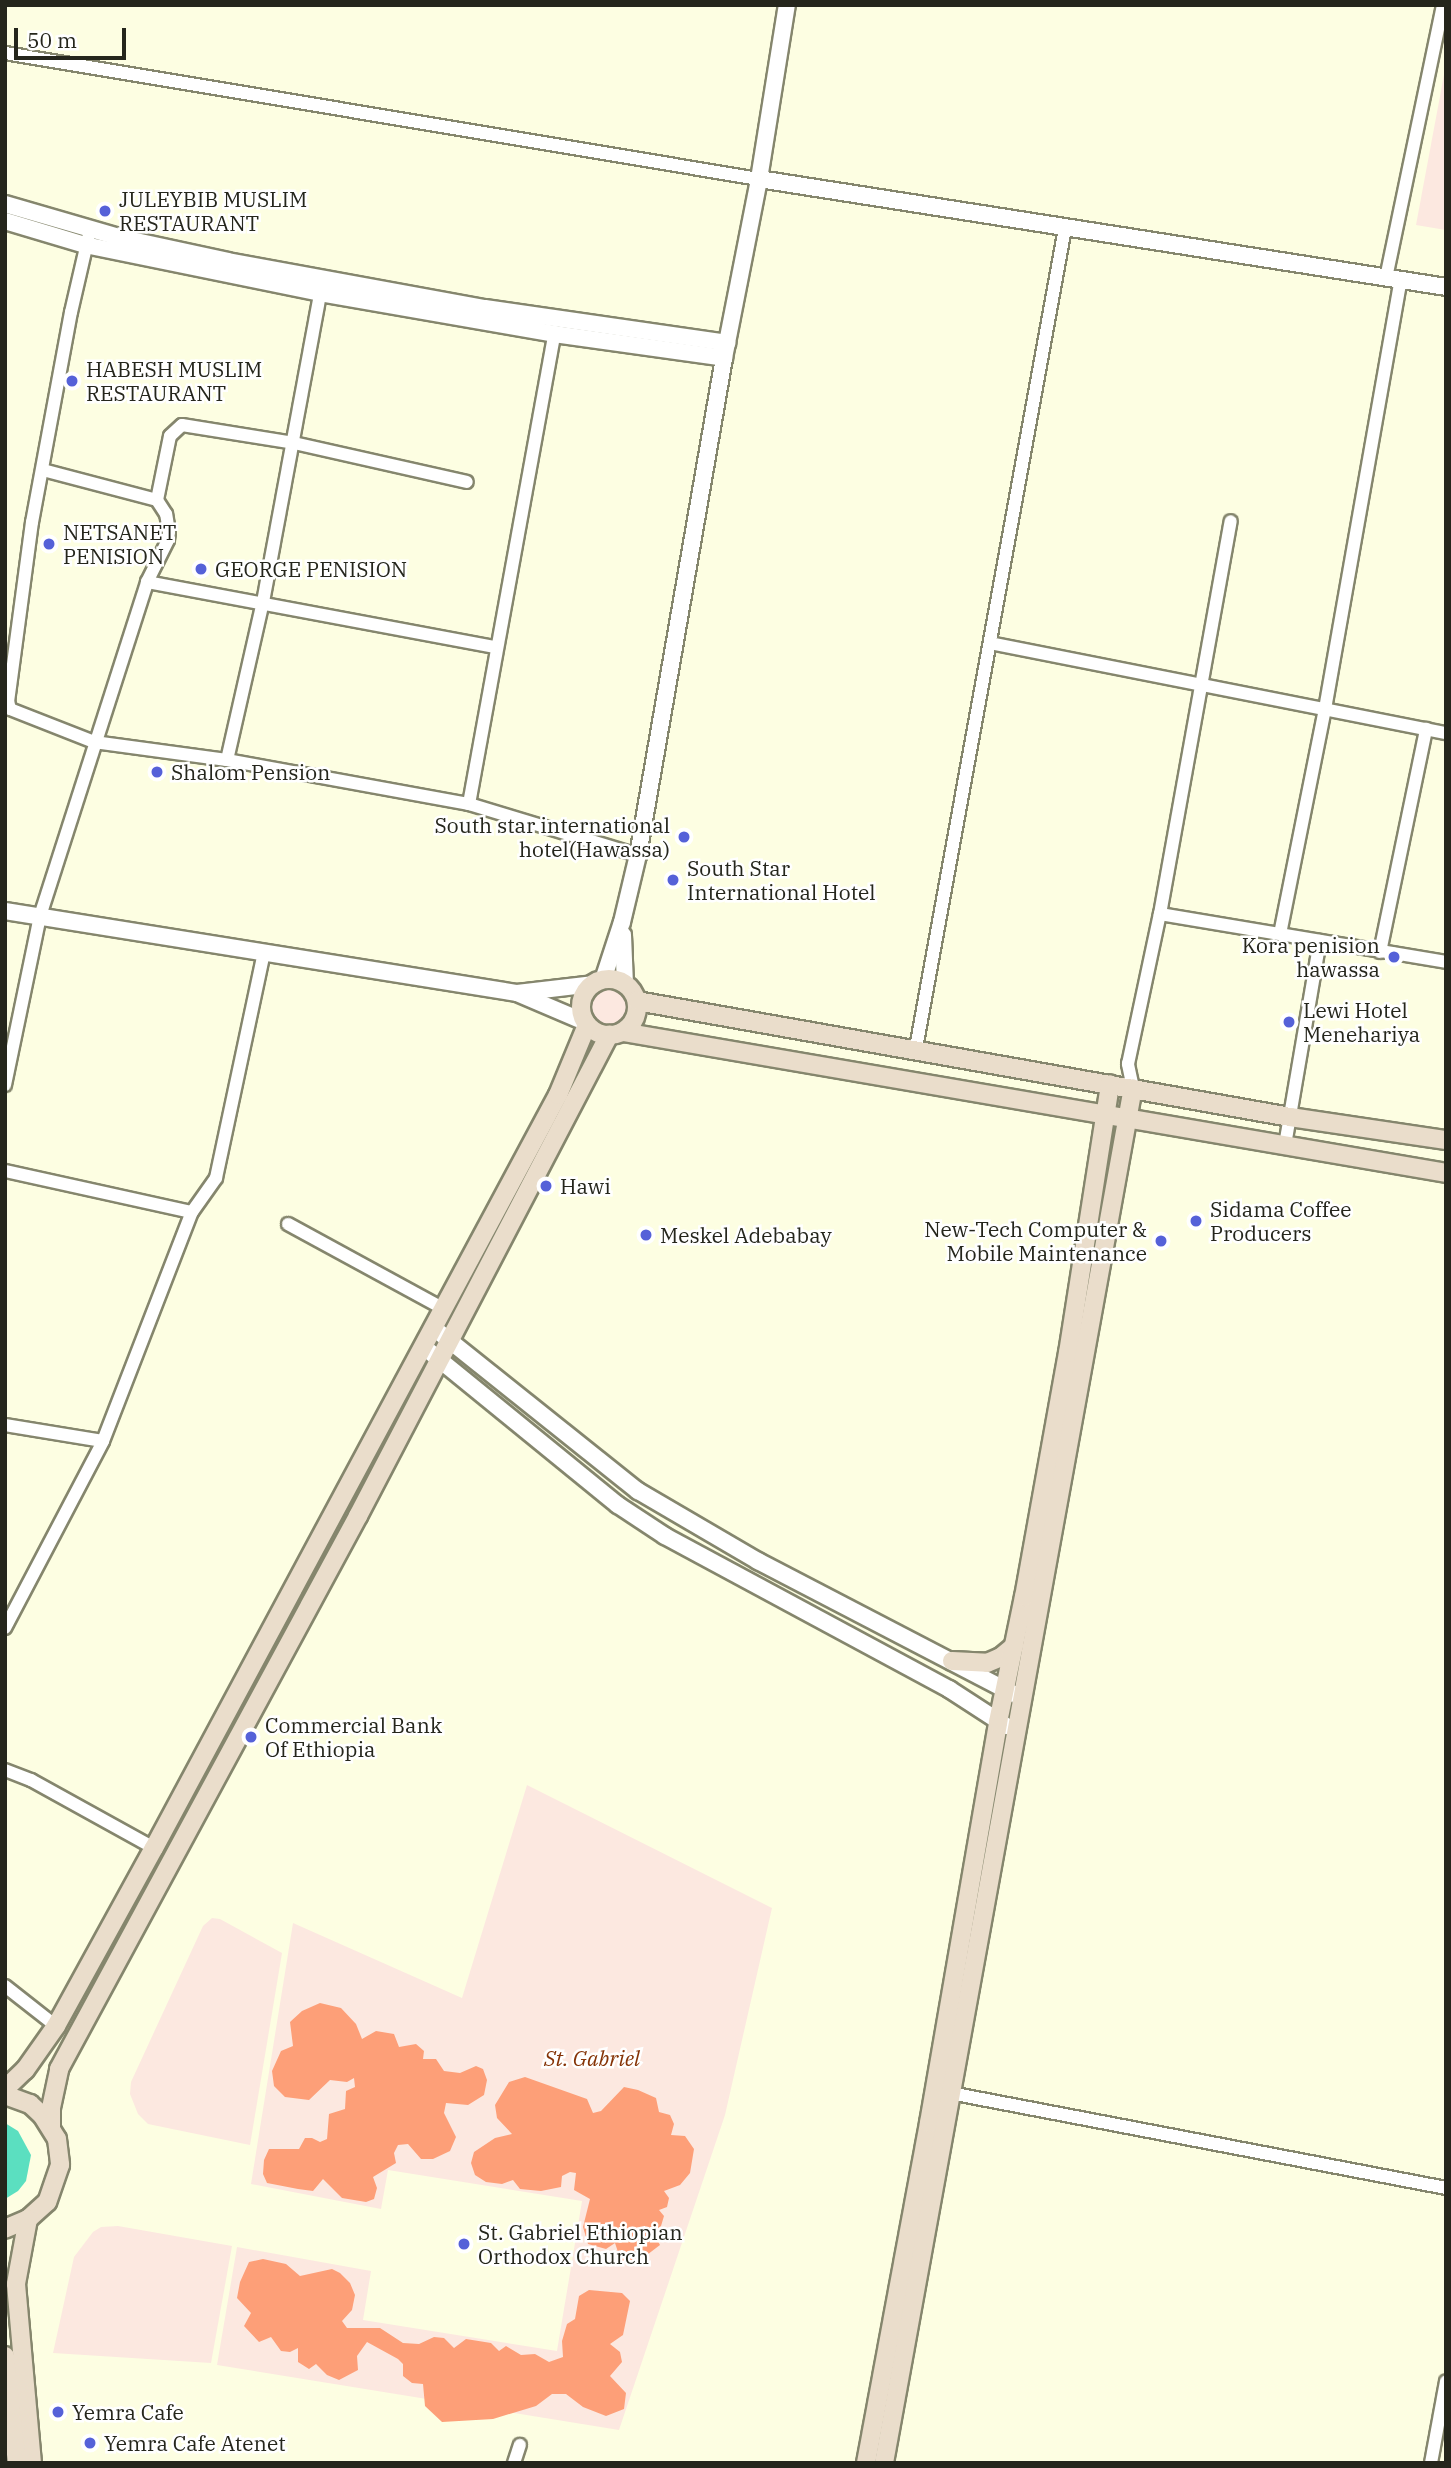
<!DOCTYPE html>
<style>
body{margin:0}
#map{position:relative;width:1451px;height:2468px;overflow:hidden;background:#fdfee2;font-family:"IBM Plex Serif",serif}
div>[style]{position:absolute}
.green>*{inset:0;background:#fce8e0}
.round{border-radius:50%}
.forest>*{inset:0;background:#fd9f78}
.water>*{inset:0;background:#5bdfc0}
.roads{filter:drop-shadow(2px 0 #85866d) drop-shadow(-2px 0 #85866d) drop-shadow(0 2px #85866d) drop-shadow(0 -2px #85866d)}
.minor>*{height:12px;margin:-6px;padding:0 6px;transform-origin:6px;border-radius:6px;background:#fff}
.tertiary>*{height:16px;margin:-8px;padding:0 8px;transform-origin:8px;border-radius:8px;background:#fff}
.secondary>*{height:18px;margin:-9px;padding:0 9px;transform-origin:9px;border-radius:9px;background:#eaddcb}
.secondary>.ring{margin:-9px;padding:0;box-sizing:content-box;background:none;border:18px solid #eaddcb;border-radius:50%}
.dots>*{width:19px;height:19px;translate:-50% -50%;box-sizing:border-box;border:4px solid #fff;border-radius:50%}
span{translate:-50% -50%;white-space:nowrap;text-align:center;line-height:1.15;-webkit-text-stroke:5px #fff;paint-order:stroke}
.poi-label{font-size:21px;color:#25261c}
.left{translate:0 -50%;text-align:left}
.right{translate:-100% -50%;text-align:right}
.park-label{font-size:21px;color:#853306;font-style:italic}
.frame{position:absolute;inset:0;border:7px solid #25261c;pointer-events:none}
.scale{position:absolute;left:14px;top:28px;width:112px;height:32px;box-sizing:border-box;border:4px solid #25261c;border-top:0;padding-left:9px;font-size:21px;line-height:24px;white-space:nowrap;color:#25261c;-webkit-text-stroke:5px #fff;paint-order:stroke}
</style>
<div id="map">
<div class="green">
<div style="clip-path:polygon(1446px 64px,1446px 230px,1416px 225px)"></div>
<div class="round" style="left:591px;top:989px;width:36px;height:36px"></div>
<div style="clip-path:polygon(527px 1785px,772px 1908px,725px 2115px,619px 2430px,217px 2365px,237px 2247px,371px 2271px,363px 2320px,557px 2351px,582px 2201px,388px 2170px,381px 2209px,251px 2184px,293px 1923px,462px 1998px)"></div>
<div style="clip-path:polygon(212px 1918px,220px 1919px,282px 1953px,250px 2145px,148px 2124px,138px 2114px,130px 2094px,131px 2082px,203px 1926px)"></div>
<div style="clip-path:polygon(118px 2226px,232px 2246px,211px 2363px,53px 2353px,74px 2257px,93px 2232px,101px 2227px)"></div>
</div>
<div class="forest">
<div style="clip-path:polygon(320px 2003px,341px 2008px,356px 2024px,362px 2039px,376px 2031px,394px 2034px,399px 2047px,416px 2044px,424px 2051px,423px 2059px,436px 2059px,444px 2071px,460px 2073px,476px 2066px,483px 2069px,487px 2080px,484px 2095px,468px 2105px,446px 2103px,444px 2113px,456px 2137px,450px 2151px,433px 2159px,421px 2159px,408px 2144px,398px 2145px,394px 2153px,396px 2163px,373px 2177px,377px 2188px,374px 2199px,366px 2202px,342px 2198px,323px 2179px,313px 2191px,298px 2189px,267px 2183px,263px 2174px,264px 2160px,269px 2149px,299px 2149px,305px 2138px,312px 2138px,320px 2142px,327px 2139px,329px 2114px,345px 2109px,346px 2091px,355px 2087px,354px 2078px,347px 2082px,330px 2080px,309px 2100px,285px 2097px,274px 2086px,272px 2071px,281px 2051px,293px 2046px,290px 2022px,302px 2011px)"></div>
<div style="clip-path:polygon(525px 2077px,587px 2099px,593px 2113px,601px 2111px,624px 2087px,638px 2090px,656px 2098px,659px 2112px,670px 2115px,674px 2124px,671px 2135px,685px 2136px,694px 2149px,690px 2173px,680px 2185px,664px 2191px,669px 2198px,667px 2207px,659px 2210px,664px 2216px,661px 2226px,653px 2232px,660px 2245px,635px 2264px,621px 2261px,615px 2243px,606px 2249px,588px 2244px,583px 2227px,590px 2199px,574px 2190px,576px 2173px,570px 2172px,562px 2176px,561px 2187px,541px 2191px,520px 2189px,513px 2180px,502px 2184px,486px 2182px,475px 2175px,471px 2163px,474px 2152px,495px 2138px,512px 2134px,497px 2118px,495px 2105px,509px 2082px)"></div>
<div style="clip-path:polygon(263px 2259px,286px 2264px,300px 2276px,332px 2269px,340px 2273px,350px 2283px,355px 2295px,352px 2310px,342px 2321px,347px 2328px,380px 2328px,403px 2343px,419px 2344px,434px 2337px,444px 2338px,454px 2348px,466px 2339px,491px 2343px,499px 2351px,506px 2346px,521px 2355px,535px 2354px,549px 2362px,563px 2357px,562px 2341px,567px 2324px,575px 2319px,579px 2296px,589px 2290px,622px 2293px,630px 2301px,623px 2335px,610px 2344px,620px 2352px,622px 2362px,610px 2376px,626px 2393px,624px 2409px,606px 2416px,583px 2407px,566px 2394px,552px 2394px,536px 2406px,493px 2419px,442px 2422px,425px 2406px,423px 2384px,412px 2383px,403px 2376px,403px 2364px,398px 2359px,367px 2342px,357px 2356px,358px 2370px,339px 2380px,327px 2375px,316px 2364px,309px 2369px,298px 2362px,298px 2348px,290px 2352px,281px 2351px,271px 2337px,259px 2342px,244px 2326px,251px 2313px,237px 2298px,240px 2282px,249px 2262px)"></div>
</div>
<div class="water">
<div style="clip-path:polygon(5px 2123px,18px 2131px,31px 2155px,26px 2181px,18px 2191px,5px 2199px)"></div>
</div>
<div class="roads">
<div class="minor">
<div style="left:5px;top:53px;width:764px;rotate:9.49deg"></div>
<div style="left:90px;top:230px;width:84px;rotate:103deg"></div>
<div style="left:71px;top:312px;width:214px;rotate:100.5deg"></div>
<div style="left:32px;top:522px;width:181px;rotate:97.6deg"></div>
<div style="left:8px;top:701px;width:8px;rotate:76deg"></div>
<div style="left:10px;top:709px;width:90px;rotate:21.4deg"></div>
<div style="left:94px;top:742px;width:134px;rotate:7.7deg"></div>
<div style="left:227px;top:760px;width:246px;rotate:10.3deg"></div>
<div style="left:469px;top:804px;width:177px;rotate:16.8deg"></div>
<div style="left:1386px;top:278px;width:279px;rotate:-78.2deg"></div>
<div style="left:157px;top:500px;width:65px;rotate:-78.5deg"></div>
<div style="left:170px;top:436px;width:16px;rotate:-43deg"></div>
<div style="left:182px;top:425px;width:113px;rotate:9.1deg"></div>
<div style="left:294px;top:443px;width:177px;rotate:12.7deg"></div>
<div style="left:147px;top:582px;width:355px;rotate:10.6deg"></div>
<div style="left:990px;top:643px;width:465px;rotate:11.2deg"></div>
<div style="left:227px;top:760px;width:162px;rotate:-77.2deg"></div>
<div style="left:263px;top:602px;width:314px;rotate:-79.5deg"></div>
<div style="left:469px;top:804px;width:478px;rotate:-79.7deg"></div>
<div style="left:1160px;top:914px;width:399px;rotate:-79.8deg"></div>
<div style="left:1280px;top:934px;width:229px;rotate:-78.7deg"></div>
<div style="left:1325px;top:709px;width:436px;rotate:-80deg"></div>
<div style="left:1380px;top:952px;width:228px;rotate:-78.3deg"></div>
<div style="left:916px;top:1048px;width:833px;rotate:-79.7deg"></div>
<div style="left:5px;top:1085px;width:173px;rotate:-78.3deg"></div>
<div style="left:40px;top:916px;width:351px;rotate:-72.2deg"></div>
<div style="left:147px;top:582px;width:47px;rotate:-63.4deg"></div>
<div style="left:168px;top:540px;width:8px;rotate:-83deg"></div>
<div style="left:169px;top:532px;width:18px;rotate:-99deg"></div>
<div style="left:166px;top:514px;width:17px;rotate:-123deg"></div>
<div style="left:157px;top:500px;width:118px;rotate:-165.3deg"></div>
<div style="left:1133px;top:1088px;width:25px;rotate:-102deg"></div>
<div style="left:1128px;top:1064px;width:153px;rotate:-78deg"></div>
<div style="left:1160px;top:914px;width:290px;rotate:9.5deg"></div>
<div style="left:1285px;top:1145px;width:207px;rotate:-80.3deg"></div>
<div style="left:5px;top:1171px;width:191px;rotate:12.4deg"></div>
<div style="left:288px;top:1224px;width:178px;rotate:28.6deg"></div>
<div style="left:5px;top:1425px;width:99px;rotate:9.3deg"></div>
<div style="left:5px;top:1628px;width:211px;rotate:-62.3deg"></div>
<div style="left:103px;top:1441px;width:246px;rotate:-68.8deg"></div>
<div style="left:192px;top:1212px;width:42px;rotate:-54.8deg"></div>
<div style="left:216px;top:1178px;width:230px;rotate:-78deg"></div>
<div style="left:5px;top:1770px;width:28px;rotate:21deg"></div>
<div style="left:31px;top:1780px;width:141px;rotate:28.9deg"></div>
<div style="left:5px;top:1986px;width:65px;rotate:38.1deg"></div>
<div style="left:950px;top:2093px;width:505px;rotate:10.84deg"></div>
<div style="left:514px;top:2463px;width:19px;rotate:-72deg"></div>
<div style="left:1431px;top:2463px;width:83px;rotate:-79.6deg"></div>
</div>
<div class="tertiary">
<div style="left:759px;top:179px;width:695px;rotate:8.93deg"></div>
<div style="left:5px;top:204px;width:122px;rotate:16.2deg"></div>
<div style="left:122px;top:238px;width:108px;rotate:12.2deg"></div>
<div style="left:228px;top:261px;width:261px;rotate:10.4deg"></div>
<div style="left:485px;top:308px;width:245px;rotate:8.2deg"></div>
<div style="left:5px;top:221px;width:84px;rotate:16.7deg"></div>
<div style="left:85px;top:245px;width:240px;rotate:11.5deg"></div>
<div style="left:320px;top:293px;width:238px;rotate:9.9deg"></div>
<div style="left:554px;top:334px;width:172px;rotate:8deg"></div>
<div style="left:5px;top:911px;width:519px;rotate:9.1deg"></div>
<div style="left:517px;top:993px;width:78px;rotate:-6.7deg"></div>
<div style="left:623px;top:935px;width:49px;rotate:87.7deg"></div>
<div style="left:603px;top:980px;width:61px;rotate:-71.9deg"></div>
<div style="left:622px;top:922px;width:69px;rotate:-76.6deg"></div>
<div style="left:638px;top:855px;width:504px;rotate:-80.18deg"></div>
<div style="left:724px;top:358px;width:182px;rotate:-78.9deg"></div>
<div style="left:759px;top:179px;width:176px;rotate:-80.9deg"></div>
<div style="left:519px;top:994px;width:72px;rotate:23deg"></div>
<div style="left:435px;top:1329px;width:260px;rotate:38.6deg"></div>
<div style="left:638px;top:1491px;width:139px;rotate:30.3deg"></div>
<div style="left:758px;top:1561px;width:288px;rotate:27.5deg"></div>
<div style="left:424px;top:1347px;width:250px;rotate:39.2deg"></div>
<div style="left:618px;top:1505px;width:56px;rotate:33.4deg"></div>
<div style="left:665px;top:1536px;width:323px;rotate:28.3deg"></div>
<div style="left:949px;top:1689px;width:68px;rotate:33deg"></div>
</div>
<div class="secondary">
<div class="ring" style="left:581px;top:979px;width:38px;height:38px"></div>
<div style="left:637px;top:1001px;width:663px;rotate:10.07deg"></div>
<div style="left:1290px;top:1117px;width:158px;rotate:8.4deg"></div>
<div style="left:623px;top:1032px;width:835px;rotate:9.72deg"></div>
<div style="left:952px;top:1661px;width:35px;rotate:3deg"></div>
<div style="left:987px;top:1663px;width:15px;rotate:-23deg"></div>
<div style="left:1001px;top:1657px;width:17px;rotate:-40deg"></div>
<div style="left:5px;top:2089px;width:28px;rotate:-44deg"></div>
<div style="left:25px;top:2070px;width:54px;rotate:-54.8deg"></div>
<div style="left:56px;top:2026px;width:203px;rotate:-61.2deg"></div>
<div style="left:154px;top:1848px;width:855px;rotate:-61.79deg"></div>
<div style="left:558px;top:1095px;width:76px;rotate:-67.5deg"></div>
<div style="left:5px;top:2095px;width:27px;rotate:20deg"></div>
<div style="left:30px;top:2104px;width:16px;rotate:43deg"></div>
<div style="left:42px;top:2115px;width:28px;rotate:58deg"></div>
<div style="left:57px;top:2139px;width:26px;rotate:83deg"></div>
<div style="left:60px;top:2165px;width:39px;rotate:109deg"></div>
<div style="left:47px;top:2202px;width:25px;rotate:138deg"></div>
<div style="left:28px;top:2219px;width:25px;rotate:157deg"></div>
<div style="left:51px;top:2127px;width:19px;rotate:-90deg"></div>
<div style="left:51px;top:2108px;width:40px;rotate:-78deg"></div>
<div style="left:59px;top:2069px;width:629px;rotate:-61.6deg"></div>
<div style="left:358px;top:1516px;width:543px;rotate:-62.44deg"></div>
<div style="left:28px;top:2219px;width:66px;rotate:100.5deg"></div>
<div style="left:16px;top:2284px;width:180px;rotate:84.9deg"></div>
<div style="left:5px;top:2356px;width:108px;rotate:83.6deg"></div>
<div style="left:866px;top:2463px;width:346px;rotate:-79.5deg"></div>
<div style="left:929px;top:2123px;width:407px;rotate:-80.2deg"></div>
<div style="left:998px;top:1722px;width:128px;rotate:-78.3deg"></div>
<div style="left:1024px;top:1597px;width:248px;rotate:-79.8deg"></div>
<div style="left:1068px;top:1353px;width:272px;rotate:-81.1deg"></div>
<div style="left:884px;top:2463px;width:1397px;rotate:-79.74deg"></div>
</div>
</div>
<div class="dots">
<div style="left:105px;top:211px;background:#5561d8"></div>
<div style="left:72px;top:381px;background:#5561d8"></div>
<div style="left:49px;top:544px;background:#5561d8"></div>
<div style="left:201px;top:569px;background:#5561d8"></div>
<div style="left:157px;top:772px;background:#5561d8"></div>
<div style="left:684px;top:837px;background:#5561d8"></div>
<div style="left:673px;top:880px;background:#5561d8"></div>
<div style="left:1394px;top:957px;background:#5561d8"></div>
<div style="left:1289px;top:1022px;background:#5561d8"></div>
<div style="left:546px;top:1186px;background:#5561d8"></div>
<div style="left:1196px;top:1221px;background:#5561d8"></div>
<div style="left:646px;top:1235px;background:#5561d8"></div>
<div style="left:1161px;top:1241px;background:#5561d8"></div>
<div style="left:251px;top:1737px;background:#5561d8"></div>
<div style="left:464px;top:2244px;background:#5561d8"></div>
<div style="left:58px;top:2412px;background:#5561d8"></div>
<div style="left:90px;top:2443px;background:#5561d8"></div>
</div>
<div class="poi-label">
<span class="left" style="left:119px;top:211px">JULEYBIB MUSLIM<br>RESTAURANT</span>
<span class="left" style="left:86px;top:381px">HABESH MUSLIM<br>RESTAURANT</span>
<span class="left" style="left:63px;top:544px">NETSANET<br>PENISION</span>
<span class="left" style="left:215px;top:569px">GEORGE PENISION</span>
<span class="left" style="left:171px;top:772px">Shalom Pension</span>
<span class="right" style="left:670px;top:837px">South star international<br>hotel(Hawassa)</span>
<span class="left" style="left:687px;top:880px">South Star<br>International Hotel</span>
<span class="right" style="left:1380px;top:957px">Kora penision<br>hawassa</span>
<span class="left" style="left:1303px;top:1022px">Lewi Hotel<br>Menehariya</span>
<span class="left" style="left:560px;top:1186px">Hawi</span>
<span class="left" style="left:1210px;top:1221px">Sidama Coffee<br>Producers</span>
<span class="right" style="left:1147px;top:1241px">New-Tech Computer &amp;<br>Mobile Maintenance</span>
<span class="left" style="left:660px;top:1235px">Meskel Adebabay</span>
<span class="left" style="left:265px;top:1737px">Commercial Bank<br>Of Ethiopia</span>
<span class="left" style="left:478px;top:2244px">St. Gabriel Ethiopian<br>Orthodox Church</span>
<span class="left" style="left:72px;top:2412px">Yemra Cafe</span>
<span class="left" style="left:104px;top:2443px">Yemra Cafe Atenet</span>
</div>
<div class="park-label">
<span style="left:592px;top:2058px">St. Gabriel</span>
</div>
<div class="frame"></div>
<div class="scale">50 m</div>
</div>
